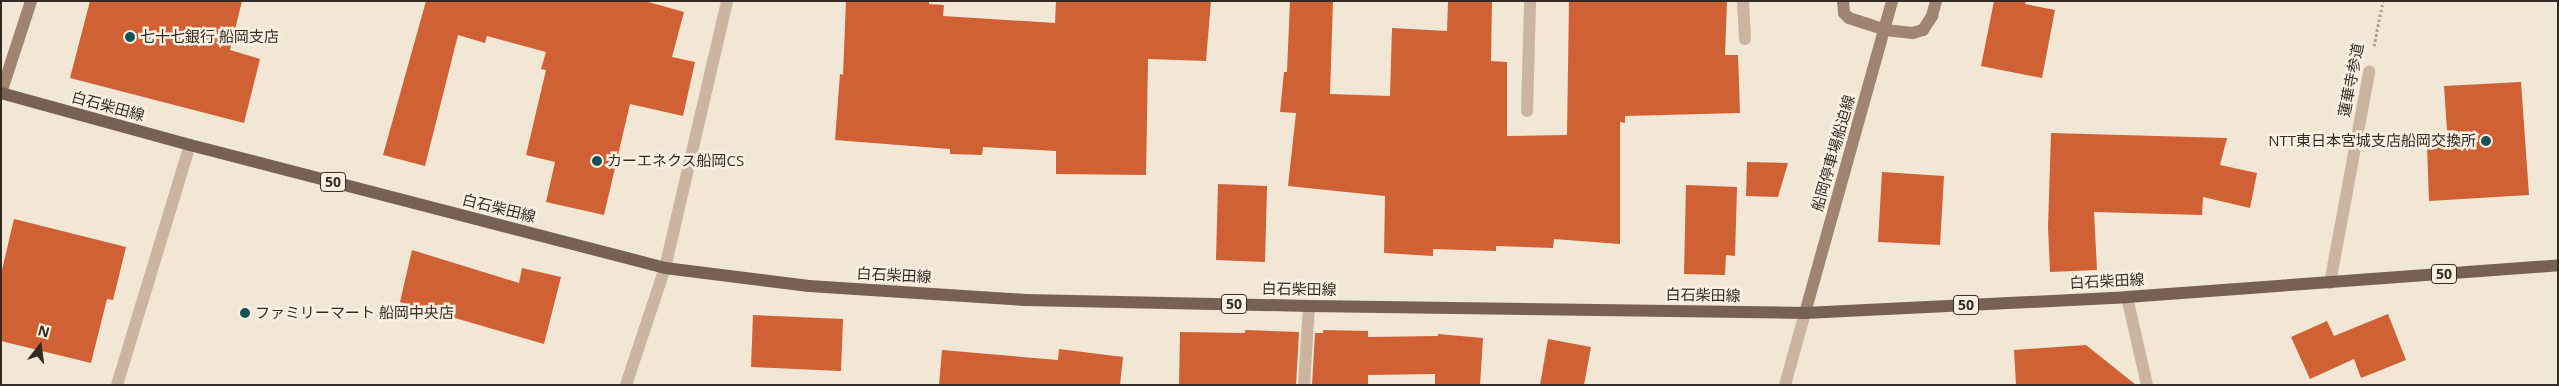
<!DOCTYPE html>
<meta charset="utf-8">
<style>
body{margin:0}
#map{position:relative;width:2559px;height:386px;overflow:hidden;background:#f2e6d4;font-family:"Open Sans","Noto Sans JP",sans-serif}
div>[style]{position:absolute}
.building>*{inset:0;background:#d06135}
.path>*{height:3px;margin-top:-1.5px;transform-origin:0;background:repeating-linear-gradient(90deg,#b79f8a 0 2.5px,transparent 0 5px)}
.service>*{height:12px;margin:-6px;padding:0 6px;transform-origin:6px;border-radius:6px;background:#cbb5a0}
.minor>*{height:12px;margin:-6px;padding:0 6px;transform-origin:6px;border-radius:6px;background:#cbb5a0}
.tertiary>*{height:12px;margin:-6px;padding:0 6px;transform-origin:6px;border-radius:6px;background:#cbb5a0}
.secondary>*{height:12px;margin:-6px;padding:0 6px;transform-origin:6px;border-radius:6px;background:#9e8471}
.primary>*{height:12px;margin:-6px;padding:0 6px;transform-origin:6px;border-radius:6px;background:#776153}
.dots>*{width:14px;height:14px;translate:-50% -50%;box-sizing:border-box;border:2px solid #faf0e1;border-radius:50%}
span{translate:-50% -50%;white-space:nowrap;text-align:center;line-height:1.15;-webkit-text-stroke:5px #faf0e1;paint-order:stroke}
.shield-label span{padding:1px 4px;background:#faf0e1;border:1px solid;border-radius:4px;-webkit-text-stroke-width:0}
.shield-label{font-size:14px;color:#342a24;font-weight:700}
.poi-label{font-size:15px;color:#342a24}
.left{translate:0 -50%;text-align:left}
.right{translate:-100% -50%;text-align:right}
.street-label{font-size:15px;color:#342a24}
.frame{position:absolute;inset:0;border:2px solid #342a24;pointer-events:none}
.north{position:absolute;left:15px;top:321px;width:50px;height:50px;-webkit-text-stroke:4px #faf0e1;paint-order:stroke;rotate:15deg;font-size:14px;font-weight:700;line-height:20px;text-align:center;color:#342a24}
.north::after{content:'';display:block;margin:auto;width:18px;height:22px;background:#342a24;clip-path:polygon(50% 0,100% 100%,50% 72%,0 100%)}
</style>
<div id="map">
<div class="building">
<div style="clip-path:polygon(90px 1px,242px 1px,230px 50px,260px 59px,244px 123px,70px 78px)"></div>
<div style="clip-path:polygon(426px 1px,645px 1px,684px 12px,672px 57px,695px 62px,683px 116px,630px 104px,604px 215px,546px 202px,555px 162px,526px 155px,546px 70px,541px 69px,546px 52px,487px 36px,485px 43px,458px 35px,425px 166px,383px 155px)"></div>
<div style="clip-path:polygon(846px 1px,929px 1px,929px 4px,944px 5px,943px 16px,1055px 23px,1056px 1px,1211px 1px,1206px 61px,1148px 59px,1146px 175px,1056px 174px,1056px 151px,983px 147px,982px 155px,950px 154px,950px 149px,835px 140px,840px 74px,843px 75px)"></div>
<div style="clip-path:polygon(1290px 1px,1333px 1px,1330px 94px,1390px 96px,1392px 28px,1447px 31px,1448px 1px,1492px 1px,1491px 61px,1507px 62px,1507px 136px,1567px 135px,1569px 1px,1727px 1px,1725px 55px,1738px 55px,1740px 113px,1625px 116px,1625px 123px,1620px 122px,1620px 244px,1554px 239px,1553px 248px,1496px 246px,1496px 251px,1433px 249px,1433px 256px,1384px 253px,1385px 196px,1288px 186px,1296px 113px,1280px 112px,1284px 72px,1287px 72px)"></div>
<div style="clip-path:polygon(1994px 1px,2026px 1px,2025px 4px,2055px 10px,2042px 78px,1981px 66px)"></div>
<div style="clip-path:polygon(2521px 82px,2529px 195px,2429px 201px,2427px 146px,2448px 145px,2444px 86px)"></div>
<div style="clip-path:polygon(2051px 133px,2227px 138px,2220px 165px,2257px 173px,2250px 208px,2203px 197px,2202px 215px,2094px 212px,2097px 270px,2050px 272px,2048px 227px)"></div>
<div style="clip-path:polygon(1747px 162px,1788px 163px,1778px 197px,1746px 196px)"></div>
<div style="clip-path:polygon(1882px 172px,1944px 176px,1940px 245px,1878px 242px)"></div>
<div style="clip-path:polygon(1218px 184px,1267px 186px,1265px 262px,1216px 260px)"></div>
<div style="clip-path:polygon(1686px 185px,1737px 187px,1735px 256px,1726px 255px,1725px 275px,1684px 274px)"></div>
<div style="clip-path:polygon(14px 219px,126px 247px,113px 300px,107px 299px,91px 363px,1px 341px,1px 274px)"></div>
<div style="clip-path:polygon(412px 250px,519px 283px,522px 268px,561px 277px,544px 344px,400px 302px)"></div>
<div style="clip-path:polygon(2388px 314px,2406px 360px,2361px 378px,2354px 359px,2310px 379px,2291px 337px,2327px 321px,2334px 336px)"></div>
<div style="clip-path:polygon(753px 315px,843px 319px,841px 371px,751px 367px)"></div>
<div style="clip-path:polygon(1245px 330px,1299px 332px,1296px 385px,1179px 385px,1180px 332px,1245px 333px)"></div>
<div style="clip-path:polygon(1323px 330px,1368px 331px,1368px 337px,1438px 336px,1438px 334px,1483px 338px,1480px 385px,1435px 385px,1435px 374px,1368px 375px,1368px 385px,1312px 385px,1315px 333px,1323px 333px)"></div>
<div style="clip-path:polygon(1548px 339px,1591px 347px,1584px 385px,1540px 385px)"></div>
<div style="clip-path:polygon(2086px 345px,2136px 385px,2016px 385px,2014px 350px)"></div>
<div style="clip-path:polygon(1059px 349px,1123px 357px,1120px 385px,939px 385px,942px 350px,1058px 360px)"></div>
</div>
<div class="path">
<div style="left:2374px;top:46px;width:46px;rotate:-78.7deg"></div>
</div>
<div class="service">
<div style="left:1743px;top:1px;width:38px;rotate:87deg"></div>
<div style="left:1527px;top:111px;width:110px;rotate:-88.4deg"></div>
</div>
<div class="minor">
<div style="left:2330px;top:283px;width:215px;rotate:-79.5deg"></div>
<div style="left:2127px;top:297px;width:90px;rotate:77.2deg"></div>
<div style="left:117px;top:385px;width:251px;rotate:-73.1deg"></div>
<div style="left:626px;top:385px;width:123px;rotate:-71.6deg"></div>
<div style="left:1304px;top:385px;width:79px;rotate:-86.4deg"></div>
</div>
<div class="tertiary">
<div style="left:665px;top:268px;width:274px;rotate:-76.9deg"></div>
<div style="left:1785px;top:385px;width:75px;rotate:-74.5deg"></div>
</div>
<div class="secondary">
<div style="left:1843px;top:1px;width:12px;rotate:85deg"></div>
<div style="left:1844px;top:13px;width:7px;rotate:45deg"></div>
<div style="left:1849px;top:18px;width:38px;rotate:18deg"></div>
<div style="left:1885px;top:30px;width:28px;rotate:6deg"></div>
<div style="left:1913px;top:33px;width:10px;rotate:-17deg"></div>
<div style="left:1923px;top:30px;width:17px;rotate:-57deg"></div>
<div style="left:1932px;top:16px;width:16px;rotate:-75deg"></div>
<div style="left:1px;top:93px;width:97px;rotate:-71.9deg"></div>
<div style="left:1805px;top:313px;width:324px;rotate:-74.4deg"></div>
</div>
<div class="primary">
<div style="left:1px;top:93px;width:196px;rotate:15.4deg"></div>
<div style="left:190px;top:145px;width:491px;rotate:14.5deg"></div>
<div style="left:665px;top:268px;width:145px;rotate:7.1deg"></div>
<div style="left:809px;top:286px;width:217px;rotate:3.7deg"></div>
<div style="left:1026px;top:300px;width:283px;rotate:1.2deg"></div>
<div style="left:1309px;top:306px;width:496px;rotate:0.8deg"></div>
<div style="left:1805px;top:313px;width:322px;rotate:-2.8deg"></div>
<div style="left:2127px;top:297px;width:432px;rotate:-4.2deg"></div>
</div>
<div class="dots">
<div style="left:130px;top:37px;background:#175158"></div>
<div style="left:2486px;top:141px;background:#175158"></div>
<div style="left:597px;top:161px;background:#175158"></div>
<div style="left:245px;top:313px;background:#175158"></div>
</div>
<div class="shield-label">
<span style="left:333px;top:182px">50</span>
<span style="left:2444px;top:274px">50</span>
<span style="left:1234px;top:304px">50</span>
<span style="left:1966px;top:305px">50</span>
</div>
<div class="poi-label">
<span class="left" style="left:140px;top:37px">七十七銀行 船岡支店</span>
<span class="right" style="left:2476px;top:141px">NTT東日本宮城支店船岡交換所</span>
<span class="left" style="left:607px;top:161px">カーエネクス船岡CS</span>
<span class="left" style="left:255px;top:313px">ファミリーマート 船岡中央店</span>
</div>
<div class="street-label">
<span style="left:2351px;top:80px;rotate:-79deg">蓮華寺参道</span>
<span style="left:108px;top:106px;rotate:15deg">白石柴田線</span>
<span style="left:1833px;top:153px;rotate:-74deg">船岡停車場船迫線</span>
<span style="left:499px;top:208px;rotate:14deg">白石柴田線</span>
<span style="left:894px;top:275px;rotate:3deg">白石柴田線</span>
<span style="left:2107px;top:281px;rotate:-3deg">白石柴田線</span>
<span style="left:1299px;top:289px;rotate:1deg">白石柴田線</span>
<span style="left:1703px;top:295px;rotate:1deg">白石柴田線</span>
</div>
<div class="frame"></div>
<div class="north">N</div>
</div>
